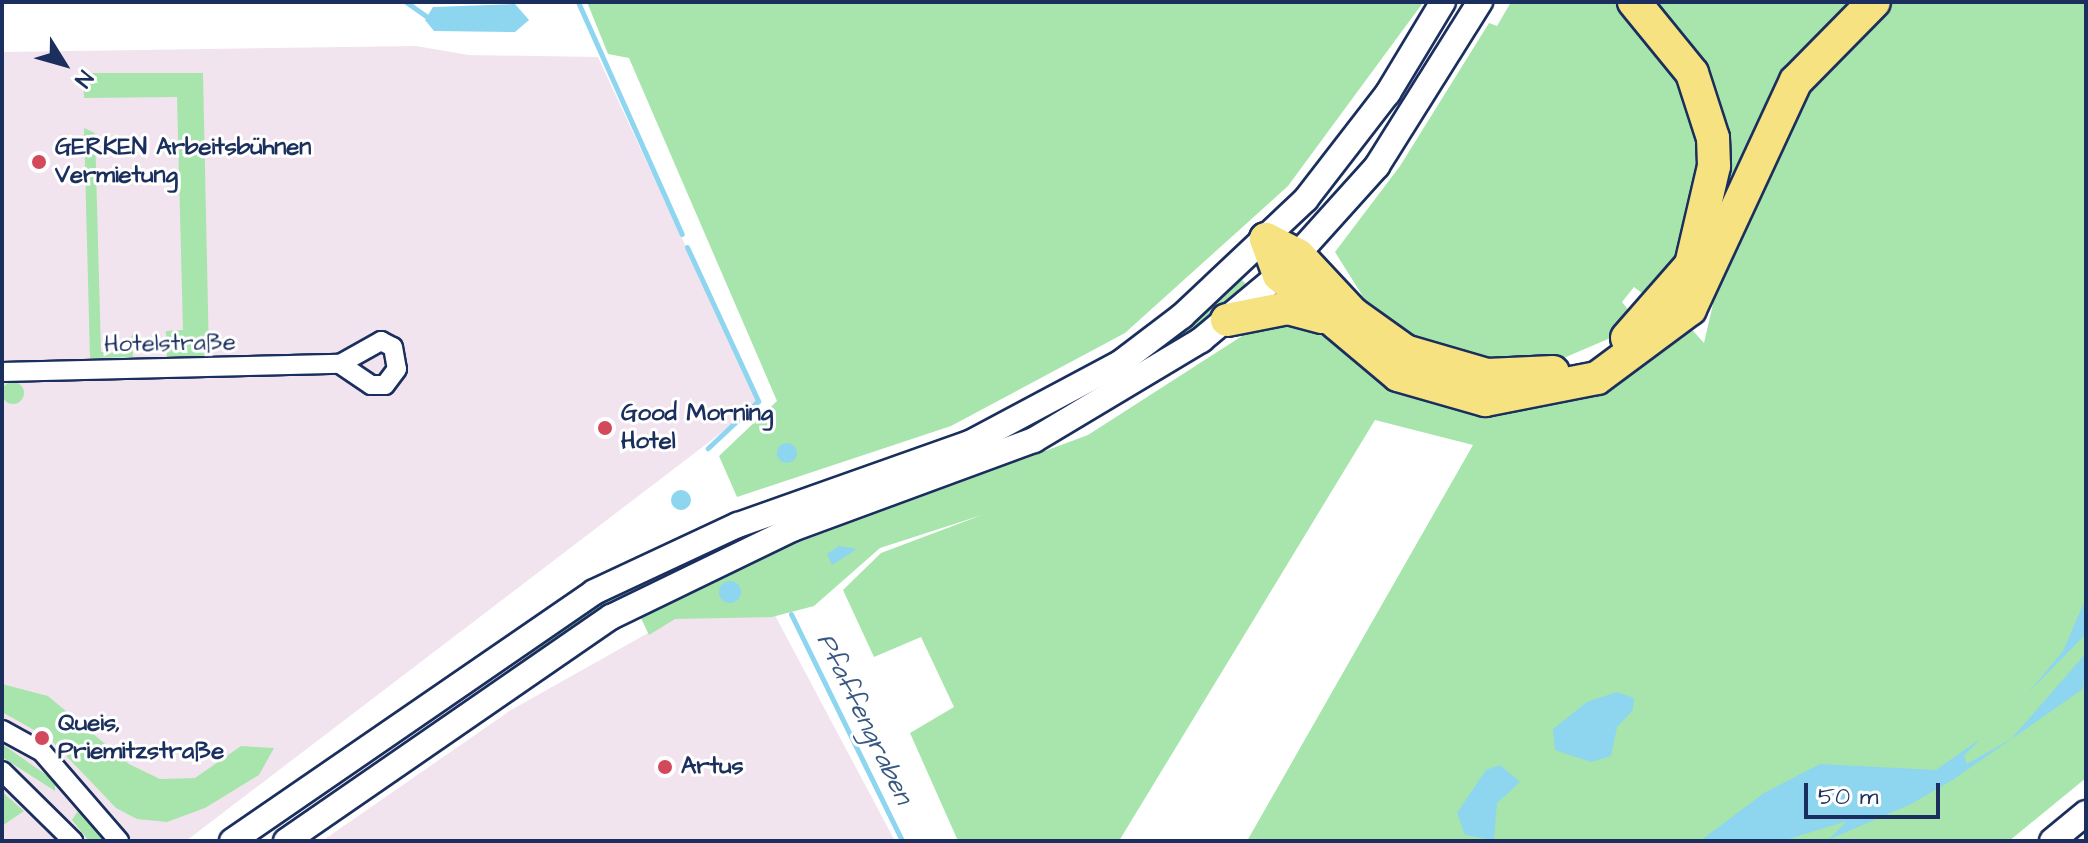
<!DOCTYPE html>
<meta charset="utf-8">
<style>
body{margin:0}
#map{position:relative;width:2088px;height:843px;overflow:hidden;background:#fff;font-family:"Architects Daughter",sans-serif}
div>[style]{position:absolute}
.built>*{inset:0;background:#f2e4ee}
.green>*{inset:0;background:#a7e5ac}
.round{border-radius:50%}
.water>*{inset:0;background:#8ed5ef}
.stream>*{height:5px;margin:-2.5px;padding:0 2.5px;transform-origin:2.5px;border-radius:2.5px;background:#8ed5ef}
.roads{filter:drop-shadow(2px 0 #1b2f5e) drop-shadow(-2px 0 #1b2f5e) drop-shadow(0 2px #1b2f5e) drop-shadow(0 -2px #1b2f5e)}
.street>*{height:18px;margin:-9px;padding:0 9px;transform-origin:9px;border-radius:9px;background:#fff}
.secondary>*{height:24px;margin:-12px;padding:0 12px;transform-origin:12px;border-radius:12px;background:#fff}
.highway>*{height:32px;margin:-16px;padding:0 16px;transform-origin:16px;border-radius:16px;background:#f7e281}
.dots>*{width:22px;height:22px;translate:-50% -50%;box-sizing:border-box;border:4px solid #fff;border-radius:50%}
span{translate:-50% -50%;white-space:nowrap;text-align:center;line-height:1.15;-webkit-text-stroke:6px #fff;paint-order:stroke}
.poi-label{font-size:24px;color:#1b2f5e;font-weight:700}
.left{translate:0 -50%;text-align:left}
.street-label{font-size:24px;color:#1b2f5e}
.water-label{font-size:26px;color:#385882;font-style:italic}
.frame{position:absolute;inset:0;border:4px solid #1b2f5e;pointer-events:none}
.north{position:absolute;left:24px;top:24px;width:80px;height:80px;-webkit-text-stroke:6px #fff;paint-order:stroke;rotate:127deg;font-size:22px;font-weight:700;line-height:32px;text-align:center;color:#1b2f5e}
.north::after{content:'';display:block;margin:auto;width:28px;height:36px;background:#1b2f5e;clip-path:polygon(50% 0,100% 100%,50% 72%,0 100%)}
.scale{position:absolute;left:1804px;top:783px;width:136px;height:36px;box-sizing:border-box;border:4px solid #1b2f5e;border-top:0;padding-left:10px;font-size:24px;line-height:28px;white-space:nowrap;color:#1b2f5e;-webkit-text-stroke:6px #fff;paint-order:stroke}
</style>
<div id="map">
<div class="built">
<div style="clip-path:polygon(416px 46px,469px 55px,598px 57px,759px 404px,186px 841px,2px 841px,2px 52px)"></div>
<div style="clip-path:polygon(753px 574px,895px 841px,322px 841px,511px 710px)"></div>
</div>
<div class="green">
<div style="clip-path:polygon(587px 2px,1419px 2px,1422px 4px,1288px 186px,1125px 333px,951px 426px,737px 497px,719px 456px,777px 401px,629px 58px,608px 54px)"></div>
<div style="clip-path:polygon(1511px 2px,1624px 2px,1647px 19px,1703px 123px,1695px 234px,1651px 300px,1634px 287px,1622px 302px,1634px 317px,1622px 333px,1545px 366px,1429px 349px,1372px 311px,1335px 252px,1400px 166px,1489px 23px,1497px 26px)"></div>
<div style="clip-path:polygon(1647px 2px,1864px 2px,1841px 20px,1714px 247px,1724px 181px)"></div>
<div style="clip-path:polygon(1891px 2px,2086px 2px,2086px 778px,2009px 841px,1247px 841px,1473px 445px,1375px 420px,1119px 841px,958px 841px,910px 733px,954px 707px,921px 637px,874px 657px,843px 590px,881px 553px,982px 515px,880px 548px,814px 606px,772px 617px,675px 619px,649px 635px,639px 614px,734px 566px,1088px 435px,1256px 327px,1296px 318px,1513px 404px,1687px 324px,1704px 343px,1718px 282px,1804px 91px)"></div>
<div style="clip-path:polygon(83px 73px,203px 73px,209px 356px,167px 357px,166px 331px,183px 330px,177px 97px,84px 98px)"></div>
<div style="clip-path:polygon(84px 128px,95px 133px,101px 352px,127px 352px,133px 332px,133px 357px,90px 358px)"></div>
<div style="clip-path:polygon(1242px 280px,1251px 289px,1207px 324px,1051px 421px,739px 540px,613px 607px,273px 841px,609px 597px,737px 537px,1048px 417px,1144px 360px)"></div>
<div class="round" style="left:2px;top:382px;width:22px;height:22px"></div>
<div style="clip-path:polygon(2px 684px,48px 696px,129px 764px,160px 779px,195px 778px,241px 746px,274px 748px,259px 775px,205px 808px,167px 822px,137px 819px,116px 808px,50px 739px,2px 712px)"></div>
<div style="clip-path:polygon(2px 744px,55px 781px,55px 791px,2px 757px)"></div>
<div style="clip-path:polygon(2px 792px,24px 811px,2px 826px)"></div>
<div style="clip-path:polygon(77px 812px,83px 814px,104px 841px,89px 841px,72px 820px)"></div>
</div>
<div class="water">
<div style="clip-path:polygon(515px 4px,529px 20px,515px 32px,434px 31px,425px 20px,433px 7px)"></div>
<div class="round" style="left:777px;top:443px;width:20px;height:20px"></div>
<div class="round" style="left:671px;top:490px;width:20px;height:20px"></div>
<div style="clip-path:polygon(839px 546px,857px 549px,832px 565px,827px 554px)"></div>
<div class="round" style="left:719px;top:581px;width:22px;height:22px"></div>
<div style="clip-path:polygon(2086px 598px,2086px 634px,2028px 693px,2063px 651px)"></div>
<div style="clip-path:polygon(2086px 653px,2083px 689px,1954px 779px,1911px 804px,1828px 840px,1847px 821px,1782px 841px,1700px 841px,1764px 793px,1820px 764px,1936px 770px,1980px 739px,1964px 756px,1967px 764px,2011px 739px)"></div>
<div style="clip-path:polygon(1617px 692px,1634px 698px,1633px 710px,1617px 727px,1611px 756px,1591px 762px,1555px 750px,1553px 729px,1587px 702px)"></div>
<div style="clip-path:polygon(1500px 765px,1520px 782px,1497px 803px,1494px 840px,1465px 835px,1457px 813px,1486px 770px)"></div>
</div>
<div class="stream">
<div style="left:406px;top:2px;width:24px;rotate:35deg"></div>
<div style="left:578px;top:2px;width:254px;rotate:65.9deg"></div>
<div style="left:687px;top:247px;width:170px;rotate:65.2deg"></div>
<div style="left:758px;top:401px;width:69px;rotate:136.8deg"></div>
<div style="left:791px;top:614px;width:253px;rotate:63.9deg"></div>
</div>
<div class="roads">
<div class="street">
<div style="left:2px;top:372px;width:338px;rotate:-1.4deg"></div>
<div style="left:340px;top:364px;width:47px;rotate:-29.3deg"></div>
<div style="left:381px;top:341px;width:13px;rotate:27deg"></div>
<div style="left:393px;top:347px;width:22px;rotate:80deg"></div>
<div style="left:397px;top:369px;width:20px;rotate:127deg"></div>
<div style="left:385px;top:385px;width:14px;rotate:180deg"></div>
<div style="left:371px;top:385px;width:37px;rotate:-146deg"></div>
<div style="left:2px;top:730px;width:46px;rotate:28.8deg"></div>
<div style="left:42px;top:752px;width:118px;rotate:49.1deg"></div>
<div style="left:2px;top:771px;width:100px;rotate:44.6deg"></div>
</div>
<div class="secondary">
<div style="left:232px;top:841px;width:439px;rotate:-34.5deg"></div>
<div style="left:594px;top:592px;width:159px;rotate:-25deg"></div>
<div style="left:738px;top:525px;width:246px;rotate:-19.5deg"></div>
<div style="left:970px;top:443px;width:170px;rotate:-28.1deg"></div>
<div style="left:1120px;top:363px;width:78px;rotate:-37.2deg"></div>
<div style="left:1182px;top:316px;width:170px;rotate:-43.3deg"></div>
<div style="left:1306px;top:199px;width:134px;rotate:-52.3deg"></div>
<div style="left:1388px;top:93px;width:106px;rotate:-58.9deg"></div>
<div style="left:286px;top:841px;width:395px;rotate:-34.6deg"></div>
<div style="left:611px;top:617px;width:201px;rotate:-25.9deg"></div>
<div style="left:792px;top:529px;width:258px;rotate:-20.2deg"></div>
<div style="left:1034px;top:440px;width:195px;rotate:-30.9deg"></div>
<div style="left:1201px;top:340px;width:102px;rotate:-39.8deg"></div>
<div style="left:1279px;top:275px;width:147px;rotate:-48deg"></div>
<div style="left:1377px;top:166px;width:194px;rotate:-57.9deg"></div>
<div style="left:2052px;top:841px;width:44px;rotate:-39.5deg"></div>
</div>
<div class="highway">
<div style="left:1266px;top:239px;width:38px;rotate:70deg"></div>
<div style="left:1279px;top:275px;width:155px;rotate:40deg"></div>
<div style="left:1398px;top:375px;width:91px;rotate:16deg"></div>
<div style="left:1485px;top:400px;width:114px;rotate:-11.1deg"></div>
<div style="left:1597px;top:378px;width:116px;rotate:-36.6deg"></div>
<div style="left:1690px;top:309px;width:251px;rotate:-65.1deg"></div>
<div style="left:1796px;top:81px;width:111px;rotate:-45.4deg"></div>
<div style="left:1266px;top:239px;width:36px;rotate:27deg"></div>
<div style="left:1298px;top:255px;width:79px;rotate:47deg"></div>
<div style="left:1352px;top:313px;width:65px;rotate:35.6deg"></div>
<div style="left:1405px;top:351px;width:85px;rotate:16.3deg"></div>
<div style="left:1487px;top:375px;width:66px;rotate:-2.6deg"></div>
<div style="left:1227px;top:320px;width:62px;rotate:-11.1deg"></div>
<div style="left:1288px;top:308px;width:35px;rotate:15deg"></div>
<div style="left:1627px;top:338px;width:97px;rotate:-48.8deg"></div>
<div style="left:1691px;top:265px;width:102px;rotate:-76.9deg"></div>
<div style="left:1714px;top:166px;width:28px;rotate:-92deg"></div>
<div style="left:1713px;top:138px;width:68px;rotate:-107.9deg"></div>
<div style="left:1692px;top:73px;width:92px;rotate:-129.2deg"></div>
</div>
</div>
<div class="dots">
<div style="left:39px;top:162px;background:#d1495b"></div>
<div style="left:605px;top:428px;background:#d1495b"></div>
<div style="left:42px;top:738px;background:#d1495b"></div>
<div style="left:665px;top:767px;background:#d1495b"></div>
</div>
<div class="poi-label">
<span class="left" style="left:55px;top:162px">GERKEN Arbeitsbühnen<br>Vermietung</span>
<span class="left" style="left:621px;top:428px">Good Morning<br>Hotel</span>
<span class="left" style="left:58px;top:738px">Queis,<br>Priemitzstraße</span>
<span class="left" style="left:681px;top:767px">Artus</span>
</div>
<div class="street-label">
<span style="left:170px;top:344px;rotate:-1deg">Hotelstraße</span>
</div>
<div class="water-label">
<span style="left:864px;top:719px;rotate:64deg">Pfaffengraben</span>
</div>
<div class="frame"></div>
<div class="north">N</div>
<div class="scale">50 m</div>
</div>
